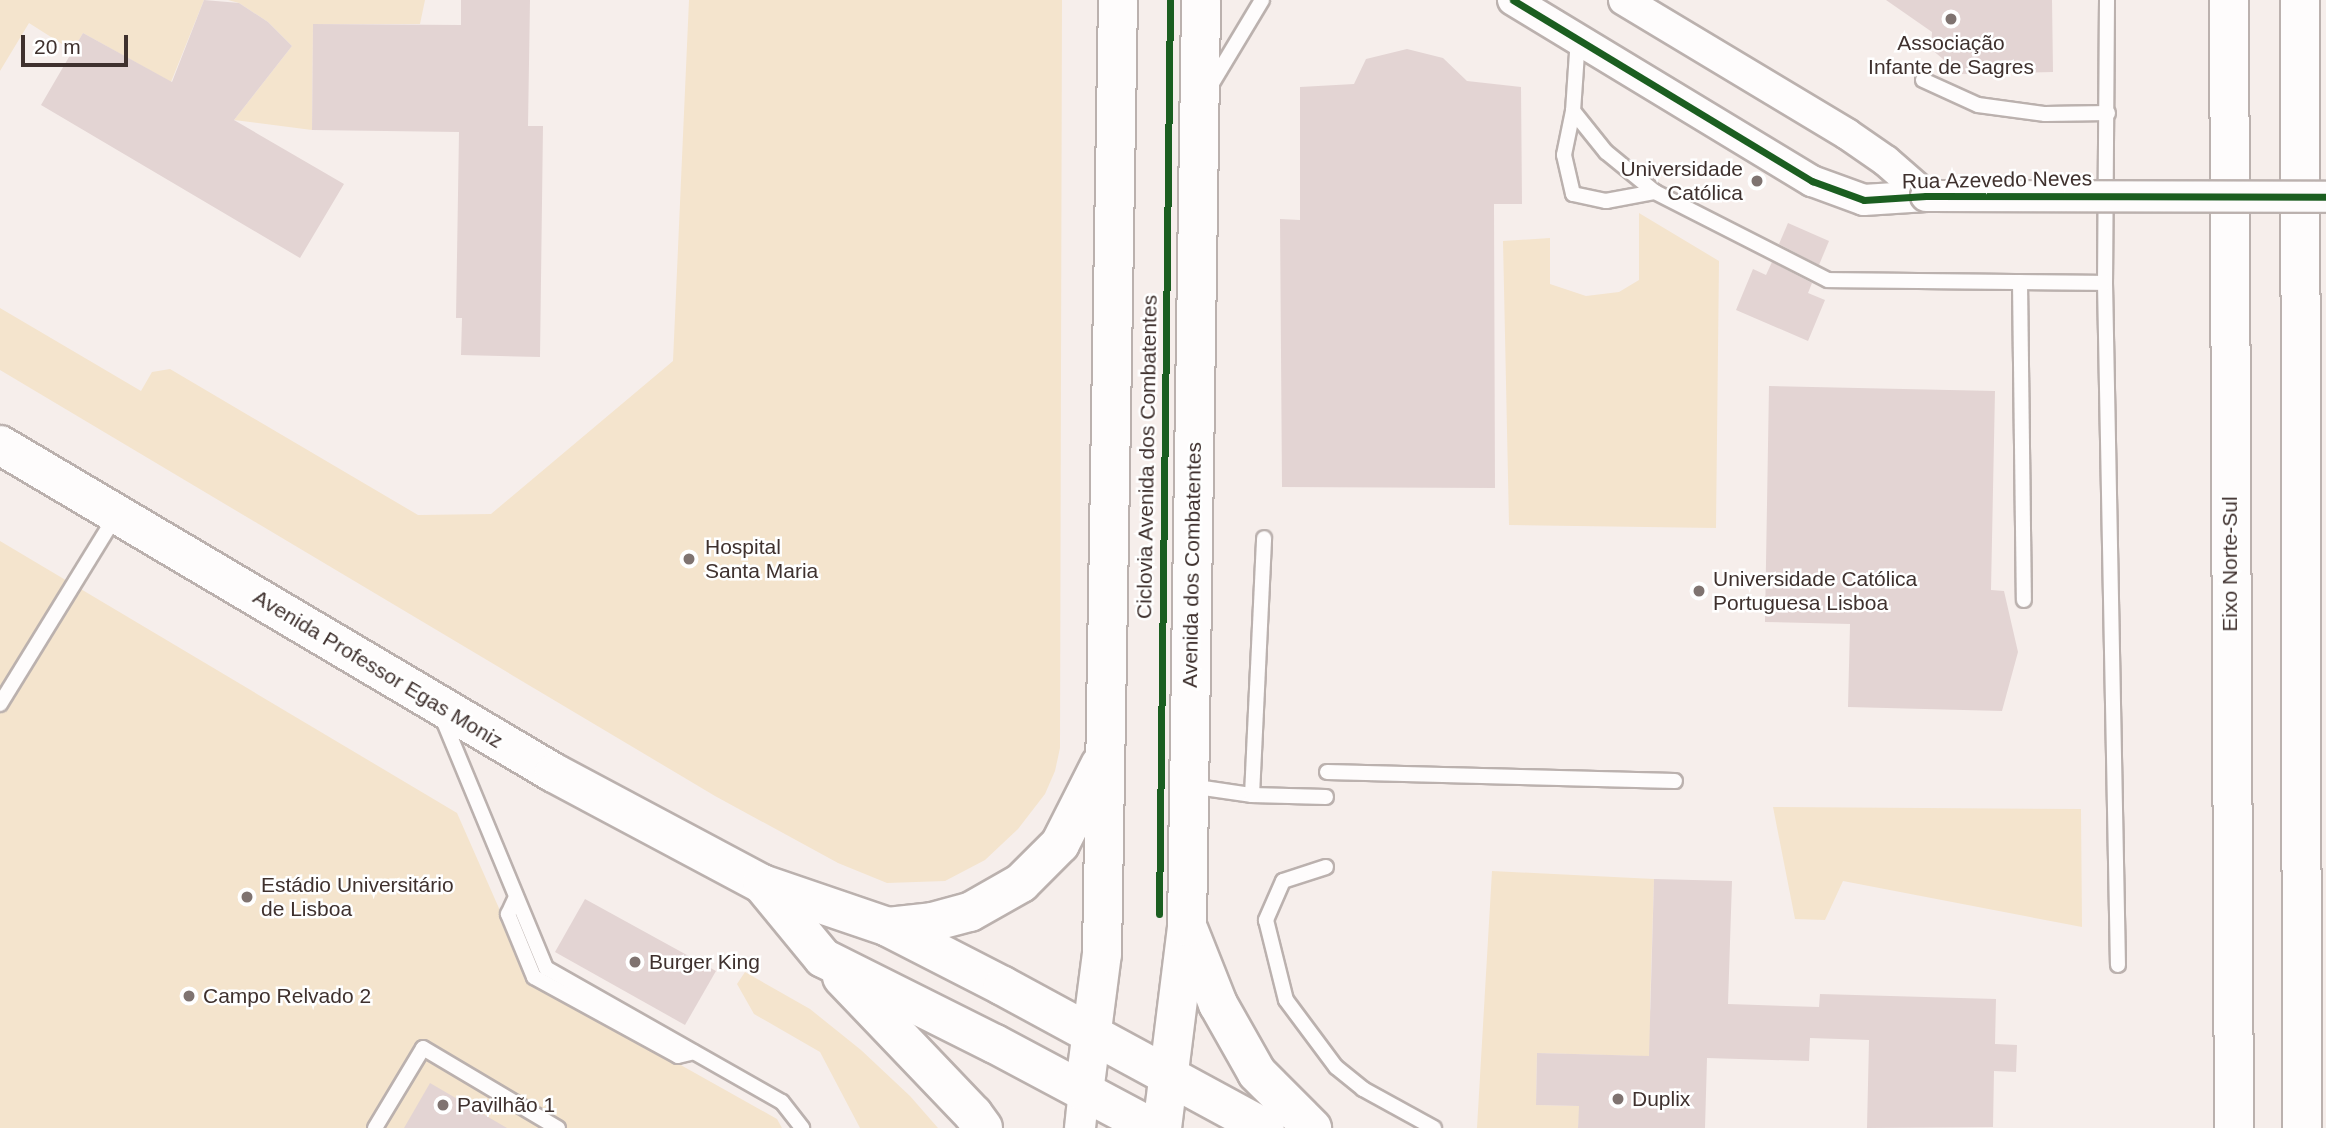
<!DOCTYPE html>
<meta charset="utf-8">
<style>
body{margin:0}
#map{position:relative;width:2326px;height:1128px;overflow:hidden;background:#f6eeeb;font-family:Arial,sans-serif}
div>[style]{position:absolute}
.green>*{inset:0;background:#f4e4cd}
.building>*{inset:0;background:#e3d4d3}
.roads{filter:drop-shadow(2px 0 #bbb1ae) drop-shadow(-2px 0 #bbb1ae) drop-shadow(0 2px #bbb1ae) drop-shadow(0 -2px #bbb1ae)}
.lane>*{height:14px;margin:-7px;padding:0 7px;transform-origin:7px;border-radius:7px;background:#fefcfc}
.street>*{height:30px;margin:-15px;padding:0 15px;transform-origin:15px;border-radius:15px;background:#fefcfc}
.primary>*{height:38px;margin:-19px;padding:0 19px;transform-origin:19px;border-radius:19px;background:#fefcfc}
.highway>*{height:38px;margin:-19px;padding:0 19px;transform-origin:19px;border-radius:19px;background:#fefcfc}
.bridges{filter:drop-shadow(2px 0 #bbb1ae) drop-shadow(-2px 0 #bbb1ae) drop-shadow(0 2px #bbb1ae) drop-shadow(0 -2px #bbb1ae)}
.street-bridge>*{height:30px;margin:-15px;padding:0 15px;transform-origin:15px;border-radius:15px;background:#fefcfc}
.cycleway>*{height:7px;margin:-3.5px;padding:0 3.5px;transform-origin:3.5px;border-radius:3.5px;background:#1b5e20}
.dots>*{width:19px;height:19px;translate:-50% -50%;box-sizing:border-box;border:4px solid #fff;border-radius:50%}
span{translate:-50% -50%;white-space:nowrap;text-align:center;line-height:1.15;-webkit-text-stroke:5px #fff;paint-order:stroke}
.poi-label{font-size:21px;color:#3f312e}
.right{translate:-100% -50%;text-align:right}
.left{translate:0 -50%;text-align:left}
.street-label{font-size:21px;color:#3f312e}
.scale{position:absolute;left:21px;top:35px;width:107px;height:32px;box-sizing:border-box;border:4px solid #3f312e;border-top:0;padding-left:9px;font-size:21px;line-height:24px;white-space:nowrap;color:#3f312e;-webkit-text-stroke:5px #fff;paint-order:stroke}
</style>
<div id="map">
<div class="green">
<div style="clip-path:polygon(0 0,204px 0,171px 82px,83px 33px,73px 51px,29px 23px,0 71px)"></div>
<div style="clip-path:polygon(228px 0,425px 0,420px 24px,313px 24px,312px 130px,234px 120px,292px 46px,268px 22px,239px 3px)"></div>
<div style="clip-path:polygon(689px 0,1062px 0,1060px 748px,1055px 771px,1045px 794px,1018px 829px,985px 860px,945px 881px,887px 883px,838px 863px,715px 796px,0 370px,0 308px,141px 391px,152px 372px,170px 369px,418px 515px,491px 514px,673px 361px)"></div>
<div style="clip-path:polygon(1639px 213px,1719px 261px,1716px 528px,1509px 525px,1503px 241px,1550px 238px,1550px 284px,1586px 296px,1619px 292px,1639px 280px)"></div>
<div style="clip-path:polygon(0 541px,457px 813px,531px 981px,777px 1119px,782px 1128px,0 1128px)"></div>
<div style="clip-path:polygon(1773px 807px,2081px 809px,2082px 927px,1843px 881px,1825px 920px,1795px 919px)"></div>
<div style="clip-path:polygon(1492px 871px,1654px 879px,1650px 1009px,1677px 1057px,1537px 1053px,1536px 1105px,1580px 1106px,1578px 1128px,1477px 1128px)"></div>
<div style="clip-path:polygon(745px 972px,810px 1009px,861px 1050px,910px 1096px,938px 1128px,860px 1128px,820px 1052px,754px 1014px,737px 984px)"></div>
</div>
<div class="building">
<div style="clip-path:polygon(204px 0,239px 3px,268px 22px,292px 46px,234px 120px,344px 184px,300px 258px,41px 105px,83px 33px,172px 82px)"></div>
<div style="clip-path:polygon(461px 0,530px 0,528px 126px,543px 126px,540px 357px,461px 355px,462px 318px,456px 318px,459px 132px,312px 130px,313px 24px,461px 25px)"></div>
<div style="clip-path:polygon(1886px 0,2052px 0,2053px 72px,1961px 74px,1931px 49px,1932px 32px)"></div>
<div style="clip-path:polygon(1407px 49px,1443px 58px,1467px 81px,1521px 87px,1522px 204px,1494px 204px,1495px 488px,1282px 487px,1280px 219px,1300px 220px,1300px 87px,1354px 84px,1366px 59px)"></div>
<div style="clip-path:polygon(1788px 223px,1829px 241px,1819px 265px,1779px 244px)"></div>
<div style="clip-path:polygon(1772px 262px,1812px 283px,1808px 293px,1825px 300px,1808px 341px,1736px 310px,1753px 269px,1766px 275px)"></div>
<div style="clip-path:polygon(1769px 386px,1995px 391px,1991px 590px,2004px 591px,2018px 652px,2002px 711px,1848px 707px,1850px 624px,1765px 622px)"></div>
<div style="clip-path:polygon(1654px 879px,1732px 881px,1728px 1004px,1819px 1007px,1820px 994px,1996px 999px,1995px 1044px,2017px 1045px,2016px 1072px,1994px 1071px,1993px 1127px,1867px 1128px,1869px 1040px,1810px 1038px,1809px 1061px,1707px 1058px,1705px 1128px,1578px 1128px,1579px 1106px,1536px 1105px,1537px 1053px,1649px 1056px)"></div>
<div style="clip-path:polygon(585px 899px,716px 971px,685px 1025px,555px 952px)"></div>
<div style="clip-path:polygon(430px 1083px,507px 1128px,404px 1128px)"></div>
</div>
<div class="roads">
<div class="lane">
<div style="left:2107px;top:0;width:283px;rotate:90.4deg"></div>
<div style="left:2105px;top:283px;width:682px;rotate:88.91deg"></div>
<div style="left:1578px;top:38px;width:73px;rotate:93.9deg"></div>
<div style="left:1573px;top:111px;width:53px;rotate:51.2deg"></div>
<div style="left:1606px;top:152px;width:63px;rotate:39.2deg"></div>
<div style="left:1655px;top:192px;width:194px;rotate:27deg"></div>
<div style="left:1828px;top:280px;width:277px;rotate:0.6deg"></div>
<div style="left:1923px;top:80px;width:60px;rotate:24.4deg"></div>
<div style="left:1978px;top:105px;width:68px;rotate:7.7deg"></div>
<div style="left:2045px;top:114px;width:63px;rotate:-0.9deg"></div>
<div style="left:1211px;top:85px;width:99px;rotate:-59deg"></div>
<div style="left:1573px;top:111px;width:45px;rotate:101.6deg"></div>
<div style="left:1564px;top:155px;width:40px;rotate:77deg"></div>
<div style="left:1573px;top:194px;width:34px;rotate:12deg"></div>
<div style="left:1606px;top:201px;width:50px;rotate:-10.4deg"></div>
<div style="left:2020px;top:282px;width:318px;rotate:89.3deg"></div>
<div style="left:0;top:704px;width:223px;rotate:-58.4deg"></div>
<div style="left:442px;top:717px;width:272px;rotate:67.5deg"></div>
<div style="left:546px;top:968px;width:271px;rotate:29.6deg"></div>
<div style="left:782px;top:1102px;width:33px;rotate:52deg"></div>
<div style="left:1327px;top:772px;width:348px;rotate:1.5deg"></div>
<div style="left:1190px;top:786px;width:63px;rotate:8.3deg"></div>
<div style="left:1252px;top:795px;width:74px;rotate:1.5deg"></div>
<div style="left:1252px;top:795px;width:257px;rotate:-87.3deg"></div>
<div style="left:1326px;top:867px;width:45px;rotate:162deg"></div>
<div style="left:1283px;top:881px;width:43px;rotate:113.6deg"></div>
<div style="left:1266px;top:920px;width:82px;rotate:76deg"></div>
<div style="left:1286px;top:1000px;width:84px;rotate:53.3deg"></div>
<div style="left:1336px;top:1067px;width:35px;rotate:39deg"></div>
<div style="left:1363px;top:1089px;width:81px;rotate:28.8deg"></div>
<div style="left:516px;top:897px;width:19px;rotate:115deg"></div>
<div style="left:508px;top:914px;width:68px;rotate:67.6deg"></div>
<div style="left:534px;top:977px;width:164px;rotate:28.7deg"></div>
<div style="left:678px;top:1056px;width:16px;rotate:-14deg"></div>
<div style="left:375px;top:1128px;width:93px;rotate:-59deg"></div>
<div style="left:423px;top:1048px;width:157px;rotate:30.7deg"></div>
</div>
<div class="street">
<div style="left:1513px;top:0;width:350px;rotate:31.2deg"></div>
<div style="left:1812px;top:181px;width:55px;rotate:20.1deg"></div>
<div style="left:1864px;top:200px;width:62px;rotate:-3.7deg"></div>
<div style="left:1624px;top:0;width:260px;rotate:31deg"></div>
<div style="left:1847px;top:134px;width:47px;rotate:34.7deg"></div>
<div style="left:1886px;top:161px;width:53px;rotate:41.2deg"></div>
<div style="left:1080px;top:1128px;width:36px;rotate:-84deg"></div>
</div>
<div class="primary">
<div style="left:0;top:445px;width:644px;rotate:30.63deg"></div>
<div style="left:554px;top:773px;width:236px;rotate:28.1deg"></div>
<div style="left:762px;top:884px;width:133px;rotate:18.8deg"></div>
<div style="left:888px;top:927px;width:129px;rotate:27.2deg"></div>
<div style="left:1003px;top:986px;width:298px;rotate:28.5deg"></div>
<div style="left:762px;top:884px;width:96px;rotate:50.5deg"></div>
<div style="left:823px;top:958px;width:192px;rotate:26.6deg"></div>
<div style="left:995px;top:1044px;width:178px;rotate:28.1deg"></div>
<div style="left:888px;top:927px;width:44px;rotate:-6.5deg"></div>
<div style="left:932px;top:922px;width:39px;rotate:-15deg"></div>
<div style="left:970px;top:912px;width:59px;rotate:-29.6deg"></div>
<div style="left:1021px;top:883px;width:55px;rotate:-45deg"></div>
<div style="left:1060px;top:844px;width:89px;rotate:-63.1deg"></div>
<div style="left:1189px;top:931px;width:79px;rotate:68.3deg"></div>
<div style="left:1218px;top:1004px;width:79px;rotate:60.5deg"></div>
<div style="left:1257px;top:1073px;width:78px;rotate:45deg"></div>
<div style="left:842px;top:977px;width:190px;rotate:46.3deg"></div>
<div style="left:973px;top:1114px;width:17px;rotate:54deg"></div>
<div style="left:1084px;top:1092px;width:139px;rotate:-82.6deg"></div>
<div style="left:1102px;top:954px;width:954px;rotate:-89.04deg"></div>
<div style="left:1162px;top:1128px;width:203px;rotate:-82.9deg"></div>
<div style="left:1187px;top:927px;width:927px;rotate:-89.13deg"></div>
</div>
<div class="highway">
<div style="left:2229px;top:0;width:1128px;rotate:89.75deg"></div>
<div style="left:2300px;top:0;width:1128px;rotate:89.9deg"></div>
</div>
</div>
<div class="bridges">
<div class="street-bridge">
<div style="left:1926px;top:196px;width:400px;rotate:0.1deg"></div>
</div>
</div>
<div class="cycleway">
<div style="left:1513px;top:0;width:350px;rotate:31.2deg"></div>
<div style="left:1812px;top:181px;width:55px;rotate:20.1deg"></div>
<div style="left:1864px;top:200px;width:62px;rotate:-3.7deg"></div>
<div style="left:1926px;top:196px;width:400px;rotate:0.1deg"></div>
<div style="left:1159px;top:914px;width:914px;rotate:-89.31deg"></div>
</div>
<div class="dots">
<div style="left:1951px;top:19px;background:#7f7370"></div>
<div style="left:1757px;top:181px;background:#7f7370"></div>
<div style="left:689px;top:559px;background:#7f7370"></div>
<div style="left:1699px;top:591px;background:#7f7370"></div>
<div style="left:247px;top:897px;background:#7f7370"></div>
<div style="left:635px;top:962px;background:#7f7370"></div>
<div style="left:189px;top:996px;background:#7f7370"></div>
<div style="left:1618px;top:1099px;background:#7f7370"></div>
<div style="left:443px;top:1105px;background:#7f7370"></div>
</div>
<div class="poi-label">
<span style="left:1951px;top:55px">Associação<br>Infante de Sagres</span>
<span class="right" style="left:1743px;top:181px">Universidade<br>Católica</span>
<span class="left" style="left:705px;top:559px">Hospital<br>Santa Maria</span>
<span class="left" style="left:1713px;top:591px">Universidade Católica<br>Portuguesa Lisboa</span>
<span class="left" style="left:261px;top:897px">Estádio Universitário<br>de Lisboa</span>
<span class="left" style="left:649px;top:962px">Burger King</span>
<span class="left" style="left:203px;top:996px">Campo Relvado 2</span>
<span class="left" style="left:1632px;top:1099px">Duplix</span>
<span class="left" style="left:457px;top:1105px">Pavilhão 1</span>
</div>
<div class="street-label">
<span style="left:1997px;top:180px;rotate:-1deg">Rua Azevedo Neves</span>
<span style="left:1147px;top:457px;rotate:-89deg">Ciclovia Avenida dos Combatentes</span>
<span style="left:2230px;top:564px;rotate:-90deg">Eixo Norte-Sul</span>
<span style="left:1192px;top:565px;rotate:-89deg">Avenida dos Combatentes</span>
<span style="left:378px;top:669px;rotate:31deg">Avenida Professor Egas Moniz</span>
</div>
<div class="scale">20 m</div>
</div>
